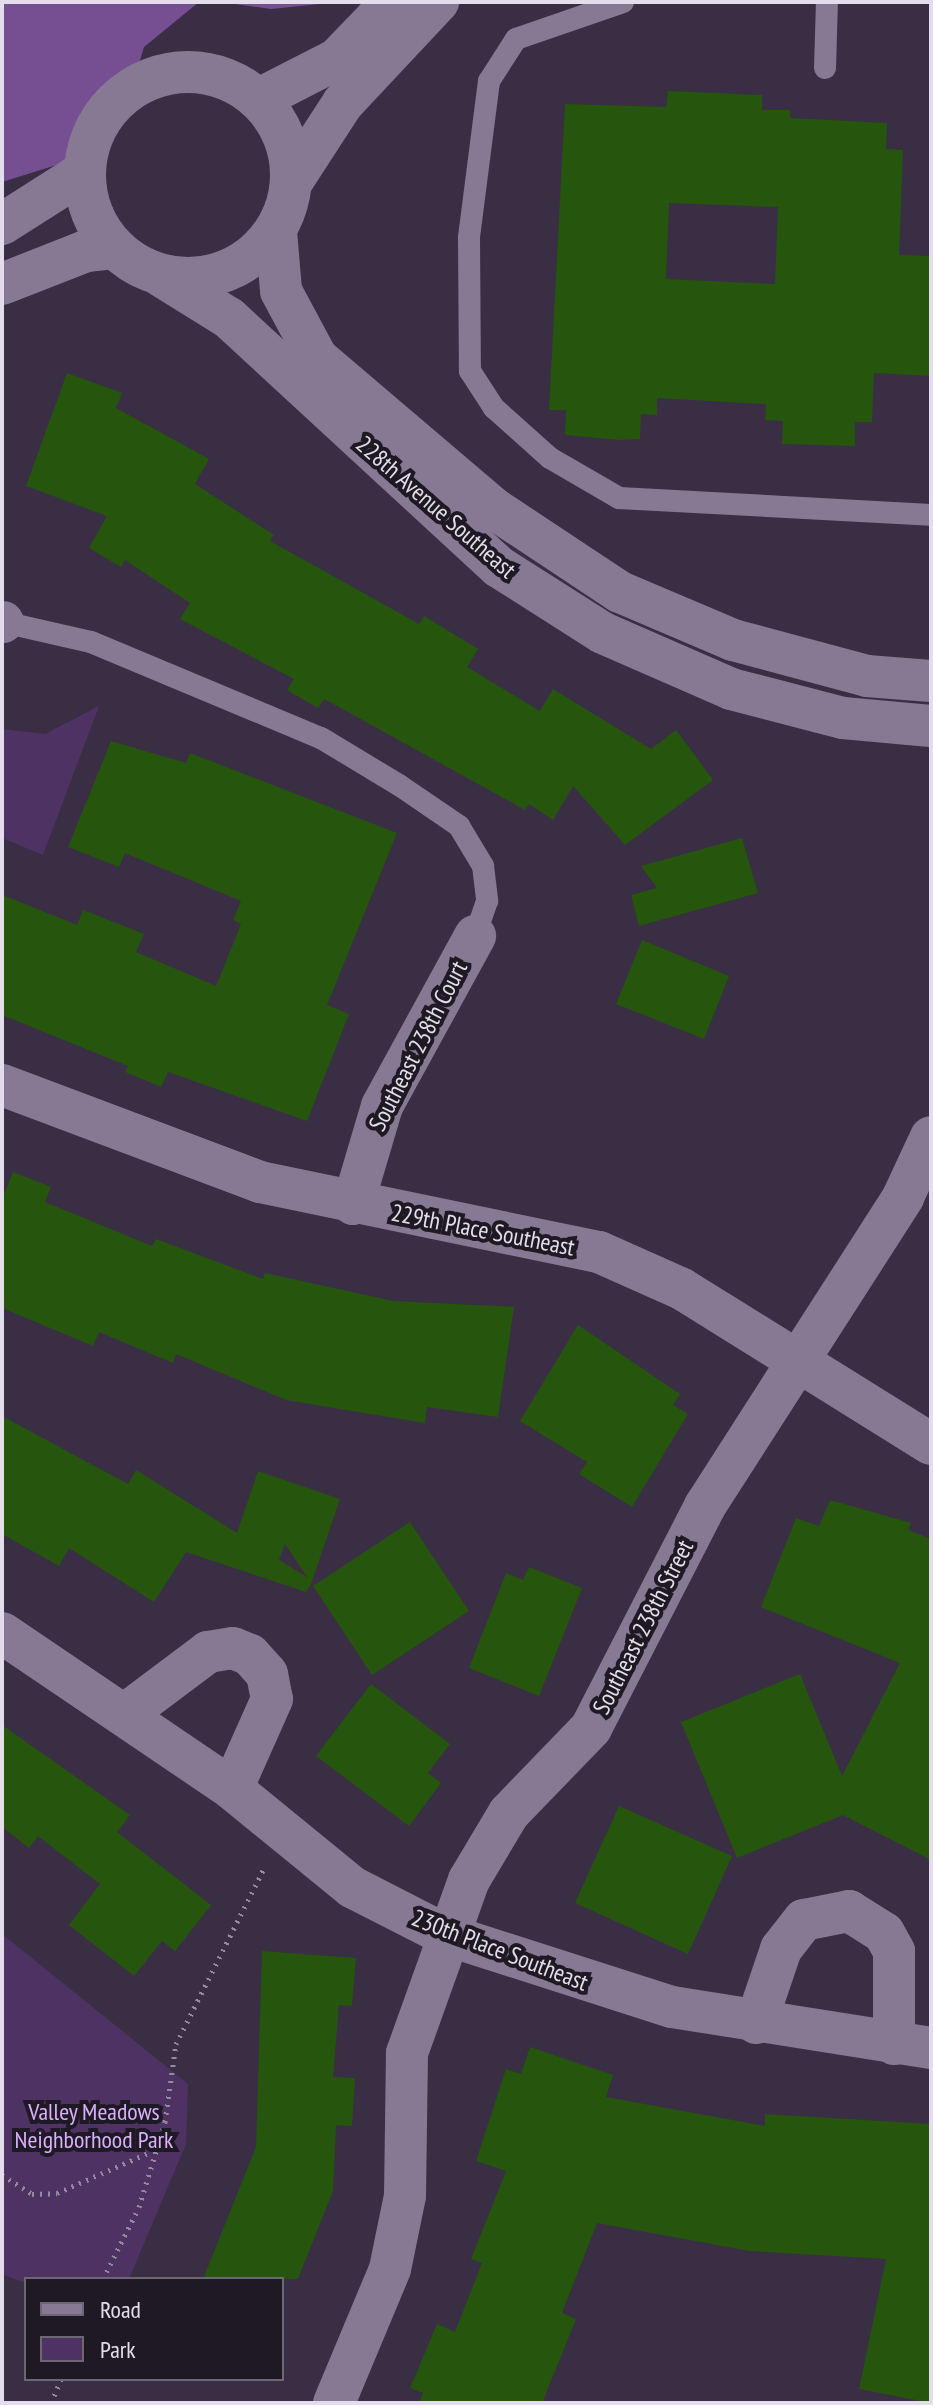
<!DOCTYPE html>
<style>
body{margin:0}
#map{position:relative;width:933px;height:2405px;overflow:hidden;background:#3a2e44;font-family:"PT Sans Narrow",sans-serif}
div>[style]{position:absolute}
.green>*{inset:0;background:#4f3264}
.forest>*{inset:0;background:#764f93}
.building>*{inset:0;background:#26550d}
.path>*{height:5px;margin-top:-2.5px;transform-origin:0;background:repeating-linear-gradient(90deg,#948b9d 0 2px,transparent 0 8px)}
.service>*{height:22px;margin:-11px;padding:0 11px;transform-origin:11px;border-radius:11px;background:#877993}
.minor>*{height:42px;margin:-21px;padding:0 21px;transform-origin:21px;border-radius:21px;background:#877993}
.minor>.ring{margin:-21px;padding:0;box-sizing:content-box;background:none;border:42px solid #877993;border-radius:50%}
span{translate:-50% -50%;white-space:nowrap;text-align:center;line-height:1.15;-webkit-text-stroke:8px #1e1923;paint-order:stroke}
.street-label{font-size:24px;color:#e4ddeb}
.park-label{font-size:24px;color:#daaffc}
.frame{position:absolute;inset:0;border:4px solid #e4ddeb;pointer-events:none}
.legend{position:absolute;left:24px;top:2277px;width:260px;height:104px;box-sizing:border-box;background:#1e1923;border:2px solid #6d6773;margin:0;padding:10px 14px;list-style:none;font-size:24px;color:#e4ddeb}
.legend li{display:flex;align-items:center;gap:16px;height:40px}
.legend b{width:40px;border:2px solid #6d6773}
</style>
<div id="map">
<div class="green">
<div style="clip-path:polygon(99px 706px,43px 855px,2px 838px,2px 729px,45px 734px)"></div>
<div style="clip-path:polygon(2px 1934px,188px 2084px,186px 2144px,129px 2279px,26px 2283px,2px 2274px)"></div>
</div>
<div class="forest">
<div style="clip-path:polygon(2px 2px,199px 2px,144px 47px,120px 127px,95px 153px,2px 182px)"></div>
<div style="clip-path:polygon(221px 2px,339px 2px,271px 9px)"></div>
</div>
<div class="building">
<div style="clip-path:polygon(evenodd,668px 91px,762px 95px,762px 110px,790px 110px,790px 118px,887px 123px,886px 149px,903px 150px,899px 255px,931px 256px,931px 376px,874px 373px,872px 422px,855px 422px,855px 446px,782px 444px,783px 421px,765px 420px,766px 404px,657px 398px,657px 415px,641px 414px,640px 439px,619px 440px,565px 435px,566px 410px,549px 410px,565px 104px,666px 107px,668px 91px,669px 203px,778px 207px,775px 284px,666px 279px,669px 203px)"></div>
<div style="clip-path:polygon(67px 373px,122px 393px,116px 408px,209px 459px,195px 484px,274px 535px,270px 541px,419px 624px,424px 616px,478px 649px,467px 667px,540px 711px,553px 689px,651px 749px,676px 730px,713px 780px,625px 845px,573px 786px,553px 820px,529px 804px,525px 810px,339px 707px,324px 699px,318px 708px,287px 690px,294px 679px,180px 619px,190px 603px,125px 560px,121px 567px,89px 548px,107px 516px,26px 486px)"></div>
<div style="clip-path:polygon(111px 741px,186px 763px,190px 753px,397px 833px,327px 1005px,349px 1014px,307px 1121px,168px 1072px,161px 1087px,125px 1072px,128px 1066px,2px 1015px,2px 895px,77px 925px,83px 910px,144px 934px,136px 952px,216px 986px,241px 924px,233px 920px,241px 901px,125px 853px,119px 867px,68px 847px)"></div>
<div style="clip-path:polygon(742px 838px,758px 893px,639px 926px,631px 895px,657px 888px,641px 866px)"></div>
<div style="clip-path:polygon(642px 940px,729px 976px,704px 1039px,616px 1004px)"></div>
<div style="clip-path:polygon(13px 1172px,51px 1187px,45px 1202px,152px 1246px,156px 1239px,263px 1279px,265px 1273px,393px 1301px,514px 1307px,498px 1417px,427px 1407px,425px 1423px,286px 1400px,176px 1354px,173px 1363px,99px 1332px,93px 1346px,2px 1308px,2px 1199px)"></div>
<div style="clip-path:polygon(578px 1325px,680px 1394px,673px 1405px,688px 1414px,632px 1507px,579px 1474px,587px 1462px,520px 1421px)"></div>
<div style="clip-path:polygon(evenodd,2px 1416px,128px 1484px,136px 1470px,237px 1533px,258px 1471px,340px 1499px,311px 1584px,306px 1592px,186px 1552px,154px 1602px,69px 1548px,59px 1566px,2px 1534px,2px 1416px,285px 1544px,307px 1577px,279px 1560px,285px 1544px)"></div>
<div style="clip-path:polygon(830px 1500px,911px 1523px,908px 1530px,931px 1539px,931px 1860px,843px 1815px,737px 1858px,681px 1722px,800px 1674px,842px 1776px,900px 1663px,761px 1607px,796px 1518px,819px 1526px)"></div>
<div style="clip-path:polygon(410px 1522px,469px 1611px,372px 1675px,313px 1586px)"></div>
<div style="clip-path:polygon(529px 1567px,582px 1588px,539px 1696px,469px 1668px,506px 1573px,523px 1580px)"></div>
<div style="clip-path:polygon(371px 1684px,450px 1744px,428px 1773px,441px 1783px,409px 1826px,316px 1756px)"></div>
<div style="clip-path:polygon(2px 1725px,130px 1815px,117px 1832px,211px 1905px,175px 1951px,162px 1941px,134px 1976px,69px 1925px,100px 1884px,38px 1836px,29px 1848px,2px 1827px)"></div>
<div style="clip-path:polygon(619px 1806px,732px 1856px,688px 1954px,575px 1903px)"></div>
<div style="clip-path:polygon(262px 1951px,356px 1958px,352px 2006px,339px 2005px,333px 2077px,355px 2078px,352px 2126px,336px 2125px,333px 2191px,298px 2279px,203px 2279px,256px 2147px)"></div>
<div style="clip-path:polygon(530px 2047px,613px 2075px,606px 2097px,765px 2126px,765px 2114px,931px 2124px,931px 2403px,859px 2389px,886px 2259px,750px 2251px,597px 2223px,562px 2313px,576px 2319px,542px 2403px,419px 2403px,423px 2393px,410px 2388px,437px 2324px,455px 2332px,482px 2263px,471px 2259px,506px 2171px,476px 2161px,506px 2069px,521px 2074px)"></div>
</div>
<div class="path">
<div style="left:2px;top:2175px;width:36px;rotate:32deg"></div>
<div style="left:32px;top:2194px;width:25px;rotate:-2deg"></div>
<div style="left:57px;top:2193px;width:107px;rotate:-23.7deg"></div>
<div style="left:103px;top:2279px;width:80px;rotate:-63.4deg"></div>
<div style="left:139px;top:2207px;width:89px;rotate:-73deg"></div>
<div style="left:165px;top:2122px;width:79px;rotate:-82deg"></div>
<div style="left:176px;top:2044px;width:195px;rotate:-63.4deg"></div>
<div style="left:51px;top:2403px;width:26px;rotate:-67deg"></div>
</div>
<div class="service">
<div style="left:623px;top:2px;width:113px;rotate:160.9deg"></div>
<div style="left:516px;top:39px;width:50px;rotate:122.7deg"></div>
<div style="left:489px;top:81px;width:158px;rotate:97.3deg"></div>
<div style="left:469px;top:238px;width:133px;rotate:89.6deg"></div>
<div style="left:470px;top:371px;width:44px;rotate:57deg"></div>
<div style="left:494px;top:408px;width:75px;rotate:41.8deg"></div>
<div style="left:550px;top:458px;width:80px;rotate:30.1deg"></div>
<div style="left:619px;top:498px;width:312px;rotate:3.1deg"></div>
<div style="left:825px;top:68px;width:66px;rotate:-88.3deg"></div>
<div style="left:3px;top:622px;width:90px;rotate:12.8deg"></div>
<div style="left:91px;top:642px;width:249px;rotate:22.7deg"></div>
<div style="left:321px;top:738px;width:91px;rotate:31.1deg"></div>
<div style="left:399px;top:785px;width:73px;rotate:34.3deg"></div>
<div style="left:459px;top:826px;width:47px;rotate:59deg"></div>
<div style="left:483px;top:866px;width:35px;rotate:83deg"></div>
<div style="left:487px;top:901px;width:37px;rotate:109deg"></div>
</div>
<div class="minor">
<div class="ring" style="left:85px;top:72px;width:164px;height:164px"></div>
<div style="left:259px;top:99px;width:88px;rotate:-27.1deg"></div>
<div style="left:337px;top:59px;width:79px;rotate:-46deg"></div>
<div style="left:291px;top:183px;width:95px;rotate:-57deg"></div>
<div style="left:343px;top:103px;width:139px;rotate:-46.8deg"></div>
<div style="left:2px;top:224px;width:97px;rotate:-32.4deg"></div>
<div style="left:276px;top:231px;width:60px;rotate:85.2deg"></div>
<div style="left:281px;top:291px;width:76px;rotate:61.8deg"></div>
<div style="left:317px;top:358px;width:231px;rotate:40.4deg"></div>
<div style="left:493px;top:508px;width:152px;rotate:33.5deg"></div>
<div style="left:620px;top:592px;width:123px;rotate:23deg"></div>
<div style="left:733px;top:640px;width:139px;rotate:15deg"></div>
<div style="left:867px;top:676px;width:64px;rotate:4.5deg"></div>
<div style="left:161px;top:276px;width:80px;rotate:31.7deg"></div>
<div style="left:229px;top:318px;width:367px;rotate:42.7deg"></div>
<div style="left:499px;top:567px;width:123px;rotate:32.4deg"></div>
<div style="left:603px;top:633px;width:140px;rotate:23.6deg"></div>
<div style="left:731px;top:689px;width:116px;rotate:14.5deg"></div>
<div style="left:843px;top:718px;width:88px;rotate:5.2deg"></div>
<div style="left:2px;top:284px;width:90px;rotate:-21.4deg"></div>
<div style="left:86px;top:251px;width:28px;rotate:-6deg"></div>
<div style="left:2px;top:622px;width:1px"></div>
<div style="left:2px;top:1085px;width:276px;rotate:20.6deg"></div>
<div style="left:260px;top:1182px;width:346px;rotate:11.7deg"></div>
<div style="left:599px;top:1252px;width:91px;rotate:24deg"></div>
<div style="left:682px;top:1289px;width:293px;rotate:31.9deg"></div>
<div style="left:353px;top:1204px;width:102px;rotate:-73.5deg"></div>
<div style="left:382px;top:1106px;width:194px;rotate:-61.3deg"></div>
<div style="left:2px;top:1633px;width:278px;rotate:34.1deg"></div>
<div style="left:232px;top:1789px;width:155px;rotate:39.2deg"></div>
<div style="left:352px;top:1887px;width:103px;rotate:27.1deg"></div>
<div style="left:444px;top:1934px;width:239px;rotate:17.8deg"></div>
<div style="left:672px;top:2007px;width:262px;rotate:9deg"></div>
<div style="left:124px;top:1715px;width:105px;rotate:-36.9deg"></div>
<div style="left:208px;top:1652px;width:25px;rotate:-9deg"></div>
<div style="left:233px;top:1648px;width:18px;rotate:22deg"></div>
<div style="left:250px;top:1655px;width:25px;rotate:48deg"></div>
<div style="left:267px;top:1674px;width:25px;rotate:79deg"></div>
<div style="left:272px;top:1699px;width:98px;rotate:114deg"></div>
<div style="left:756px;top:2023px;width:78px;rotate:-71.3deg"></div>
<div style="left:781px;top:1949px;width:37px;rotate:-52deg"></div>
<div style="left:804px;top:1920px;width:46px;rotate:-11.3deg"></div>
<div style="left:849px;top:1911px;width:41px;rotate:32.2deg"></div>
<div style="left:884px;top:1933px;width:21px;rotate:61deg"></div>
<div style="left:894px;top:1951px;width:93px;rotate:90deg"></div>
<div style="left:334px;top:2403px;width:145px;rotate:-67.3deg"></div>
<div style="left:390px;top:2269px;width:75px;rotate:-78.4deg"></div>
<div style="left:405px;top:2196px;width:143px;rotate:-89.2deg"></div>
<div style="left:407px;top:2053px;width:184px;rotate:-70.3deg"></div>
<div style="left:469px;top:1880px;width:78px;rotate:-59.2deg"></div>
<div style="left:509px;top:1813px;width:118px;rotate:-46deg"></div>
<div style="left:591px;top:1728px;width:250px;rotate:-62.8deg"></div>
<div style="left:705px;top:1506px;width:367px;rotate:-57.3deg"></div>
<div style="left:903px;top:1197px;width:66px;rotate:-65deg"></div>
</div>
<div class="street-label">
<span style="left:436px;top:507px;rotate:41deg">228th Avenue Southeast</span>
<span style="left:418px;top:1046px;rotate:-63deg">Southeast 238th Court</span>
<span style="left:483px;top:1230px;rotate:11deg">229th Place Southeast</span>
<span style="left:643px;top:1627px;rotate:-63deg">Southeast 238th Street</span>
<span style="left:500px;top:1950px;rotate:21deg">230th Place Southeast</span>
</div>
<div class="park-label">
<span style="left:94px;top:2126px">Valley Meadows<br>Neighborhood Park</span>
</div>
<div class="frame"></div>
<ul class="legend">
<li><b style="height:10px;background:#877993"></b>Road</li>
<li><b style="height:22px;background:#4f3264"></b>Park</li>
</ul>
</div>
